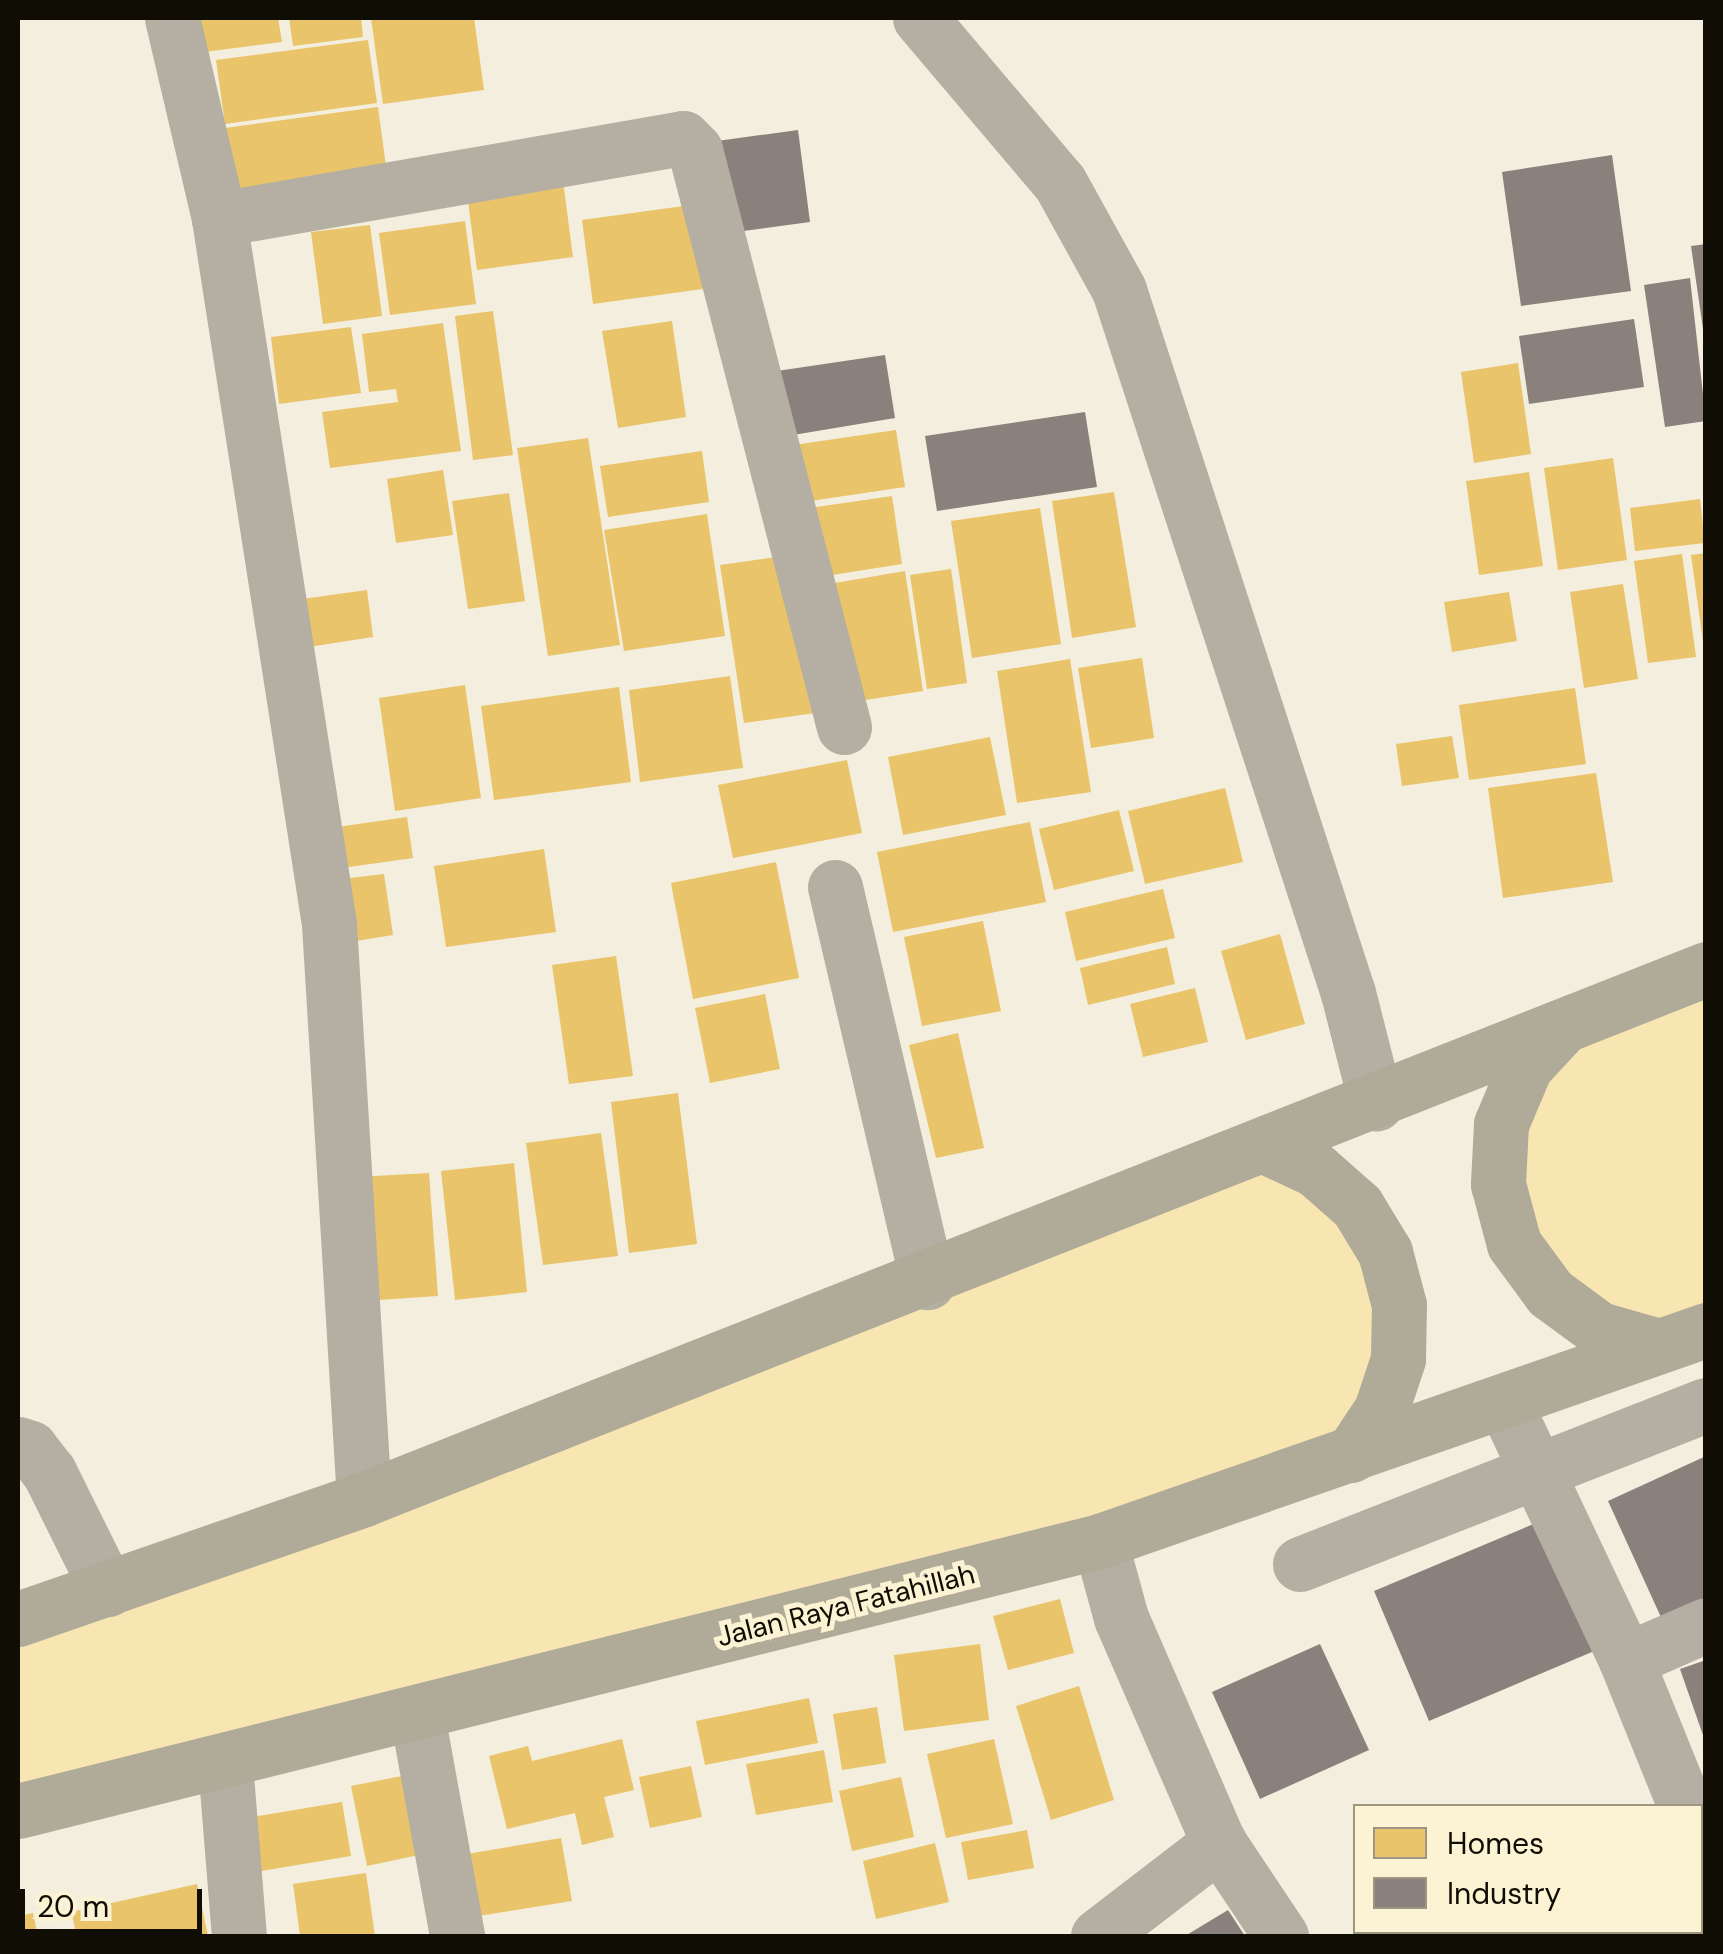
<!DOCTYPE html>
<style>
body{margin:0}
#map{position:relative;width:1723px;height:1954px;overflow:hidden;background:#f3eedd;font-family:"DM Sans",sans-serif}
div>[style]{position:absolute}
.green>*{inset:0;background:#f7e5b2}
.homes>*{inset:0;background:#e9c46a}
.industry>*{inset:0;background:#8a817c}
.minor>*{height:55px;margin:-27.5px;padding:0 27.5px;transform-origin:27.5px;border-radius:27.5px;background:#b4afa2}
.highway>*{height:55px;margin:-27.5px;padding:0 27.5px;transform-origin:27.5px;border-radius:27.5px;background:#b0aa98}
span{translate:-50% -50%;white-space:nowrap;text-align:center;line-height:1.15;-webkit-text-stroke:10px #fcf2d4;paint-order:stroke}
.street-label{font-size:28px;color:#100d04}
.frame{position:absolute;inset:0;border:20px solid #100d04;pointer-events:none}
.legend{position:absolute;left:1353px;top:1804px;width:350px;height:130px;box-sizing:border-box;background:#fcf2d4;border:2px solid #9e9681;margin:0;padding:12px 18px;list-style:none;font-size:30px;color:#100d04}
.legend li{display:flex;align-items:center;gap:20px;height:50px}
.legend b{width:50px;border:2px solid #9e9681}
.scale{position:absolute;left:20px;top:1889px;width:182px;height:45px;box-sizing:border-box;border:5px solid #100d04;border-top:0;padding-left:12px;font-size:30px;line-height:35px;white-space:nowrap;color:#100d04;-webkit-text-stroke:8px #fcf2d4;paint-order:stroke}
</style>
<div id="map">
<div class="green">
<div style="clip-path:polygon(1705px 969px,1705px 1330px,1550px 1293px,1501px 1124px,1525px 1067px)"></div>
<div style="clip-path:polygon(1267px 1147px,1316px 1170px,1399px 1305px,1351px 1455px,18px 1811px,18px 1619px)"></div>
</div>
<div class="homes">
<div style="clip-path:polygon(185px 18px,278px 18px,282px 42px,189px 54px)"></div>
<div style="clip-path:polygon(289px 18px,361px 18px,363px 37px,293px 46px)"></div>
<div style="clip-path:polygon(371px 18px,474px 18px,484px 90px,383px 104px)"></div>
<div style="clip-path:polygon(368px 40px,377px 103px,225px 124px,216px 60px)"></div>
<div style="clip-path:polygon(378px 107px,388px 181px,235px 202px,225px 128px)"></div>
<div style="clip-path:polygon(562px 173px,573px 257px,477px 270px,466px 186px)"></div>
<div style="clip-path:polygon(698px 204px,710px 288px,593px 304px,582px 220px)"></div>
<div style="clip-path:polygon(465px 221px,476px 304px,390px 315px,379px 233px)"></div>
<div style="clip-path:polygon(370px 225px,382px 316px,323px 324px,311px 232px)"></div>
<div style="clip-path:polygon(493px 311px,513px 455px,473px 460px,455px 316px)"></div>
<div style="clip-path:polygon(672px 321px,686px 417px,618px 428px,602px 331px)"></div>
<div style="clip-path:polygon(443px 323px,461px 451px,330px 468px,322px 412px,398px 402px,396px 389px,369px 392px,362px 334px)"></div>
<div style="clip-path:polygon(351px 327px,361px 393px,279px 404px,271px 337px)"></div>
<div style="clip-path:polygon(1518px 363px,1531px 454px,1474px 463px,1461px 372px)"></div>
<div style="clip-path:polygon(896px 430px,905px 487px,797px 503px,787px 446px)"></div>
<div style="clip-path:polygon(588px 438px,620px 645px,548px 656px,517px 448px)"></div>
<div style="clip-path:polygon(702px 451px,709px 502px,608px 517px,600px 466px)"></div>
<div style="clip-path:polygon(1613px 458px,1627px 560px,1558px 570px,1544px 468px)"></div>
<div style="clip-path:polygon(443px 470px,453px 535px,396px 543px,387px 479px)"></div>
<div style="clip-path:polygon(1529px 472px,1543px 566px,1479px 575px,1466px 481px)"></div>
<div style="clip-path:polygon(1114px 492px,1136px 627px,1072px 638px,1052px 501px)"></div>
<div style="clip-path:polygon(509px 493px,525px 601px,468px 609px,452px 501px)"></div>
<div style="clip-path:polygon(892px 496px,902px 564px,813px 578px,803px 509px)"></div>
<div style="clip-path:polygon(1700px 499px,1705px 543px,1635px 551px,1630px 508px)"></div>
<div style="clip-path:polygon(1040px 508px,1061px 644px,972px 658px,951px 521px)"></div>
<div style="clip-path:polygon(707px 514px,725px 636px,624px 651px,604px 530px)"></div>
<div style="clip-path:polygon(1706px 553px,1706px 642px,1703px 642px,1691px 555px)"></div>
<div style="clip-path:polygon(1682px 554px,1696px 657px,1648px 663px,1634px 561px)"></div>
<div style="clip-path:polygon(791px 555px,815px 713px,744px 723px,720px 565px)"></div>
<div style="clip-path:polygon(951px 569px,967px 683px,927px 689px,910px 575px)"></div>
<div style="clip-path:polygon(905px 571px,923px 691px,846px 703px,829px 584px)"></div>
<div style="clip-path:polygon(1623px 584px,1638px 679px,1584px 688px,1570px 592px)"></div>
<div style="clip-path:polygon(367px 590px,373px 637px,302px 648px,295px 600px)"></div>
<div style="clip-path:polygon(1509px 592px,1517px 641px,1452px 652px,1444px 602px)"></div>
<div style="clip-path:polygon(1142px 658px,1154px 738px,1091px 748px,1078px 668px)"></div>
<div style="clip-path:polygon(1070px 659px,1091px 792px,1017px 803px,997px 671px)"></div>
<div style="clip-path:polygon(730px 676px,743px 768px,640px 782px,629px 690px)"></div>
<div style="clip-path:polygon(465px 685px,481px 798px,395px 811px,379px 698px)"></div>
<div style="clip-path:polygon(619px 687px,631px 782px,494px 800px,481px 706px)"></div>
<div style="clip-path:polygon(1575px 688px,1586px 764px,1469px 780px,1459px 705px)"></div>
<div style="clip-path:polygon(1452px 736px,1459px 778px,1402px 786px,1396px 744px)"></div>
<div style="clip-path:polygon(990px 737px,1006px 815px,903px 835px,888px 757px)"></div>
<div style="clip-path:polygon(847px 760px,862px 833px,733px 858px,718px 785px)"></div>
<div style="clip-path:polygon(1596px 773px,1613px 882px,1503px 898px,1488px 788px)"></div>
<div style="clip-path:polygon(1225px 788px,1243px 862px,1145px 884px,1128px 811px)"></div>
<div style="clip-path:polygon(1119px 810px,1134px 871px,1054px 890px,1039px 829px)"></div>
<div style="clip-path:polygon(407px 817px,413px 858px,342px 868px,337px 827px)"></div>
<div style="clip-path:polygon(1030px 822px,1046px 902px,893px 932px,877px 852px)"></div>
<div style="clip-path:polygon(544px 849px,556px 932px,446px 947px,434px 866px)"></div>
<div style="clip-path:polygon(776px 862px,799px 978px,693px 999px,671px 883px)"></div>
<div style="clip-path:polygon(384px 874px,393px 935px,350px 942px,341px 879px)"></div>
<div style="clip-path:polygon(1163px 889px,1175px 938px,1076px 961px,1065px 912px)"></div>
<div style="clip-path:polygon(983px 921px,1001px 1011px,922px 1026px,904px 937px)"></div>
<div style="clip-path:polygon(1280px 934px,1305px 1024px,1246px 1040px,1221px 951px)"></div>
<div style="clip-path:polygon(1167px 947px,1175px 984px,1088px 1005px,1080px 968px)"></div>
<div style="clip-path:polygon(616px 956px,633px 1076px,569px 1084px,552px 965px)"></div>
<div style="clip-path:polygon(1195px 988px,1208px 1042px,1143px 1057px,1130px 1004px)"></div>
<div style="clip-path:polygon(765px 994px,780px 1069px,710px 1083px,695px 1008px)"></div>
<div style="clip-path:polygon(958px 1033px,984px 1148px,936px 1158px,909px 1045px)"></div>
<div style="clip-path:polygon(678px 1093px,697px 1244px,629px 1253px,611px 1102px)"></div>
<div style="clip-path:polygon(601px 1133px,618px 1256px,543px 1265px,526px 1143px)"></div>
<div style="clip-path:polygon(514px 1163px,527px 1292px,455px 1300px,441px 1171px)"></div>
<div style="clip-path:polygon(429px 1173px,438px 1296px,364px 1301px,356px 1177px)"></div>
<div style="clip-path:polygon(1060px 1599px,1074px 1653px,1008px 1670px,993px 1616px)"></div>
<div style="clip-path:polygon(980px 1644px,989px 1720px,904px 1731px,894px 1655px)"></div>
<div style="clip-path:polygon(1079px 1686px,1114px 1800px,1051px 1820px,1016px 1706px)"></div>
<div style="clip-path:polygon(809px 1698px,818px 1743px,705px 1765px,696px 1721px)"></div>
<div style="clip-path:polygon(877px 1707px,886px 1763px,842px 1770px,833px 1714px)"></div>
<div style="clip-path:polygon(622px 1739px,634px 1790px,604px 1797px,614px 1837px,582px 1845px,575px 1813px,507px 1829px,489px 1756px,528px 1746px,532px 1761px)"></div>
<div style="clip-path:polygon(994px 1739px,1013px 1824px,946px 1838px,927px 1754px)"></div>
<div style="clip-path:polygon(824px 1750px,833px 1802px,756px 1815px,746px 1764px)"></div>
<div style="clip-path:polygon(691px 1766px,702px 1817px,650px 1828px,639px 1777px)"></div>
<div style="clip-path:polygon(417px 1773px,433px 1852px,367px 1866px,351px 1786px)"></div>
<div style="clip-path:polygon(901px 1777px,914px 1837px,852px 1851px,839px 1791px)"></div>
<div style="clip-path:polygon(342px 1802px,351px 1856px,244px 1874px,235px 1820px)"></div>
<div style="clip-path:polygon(1027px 1830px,1034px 1868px,968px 1880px,961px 1842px)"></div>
<div style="clip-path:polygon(561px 1838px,572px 1901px,478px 1916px,467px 1854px)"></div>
<div style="clip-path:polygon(935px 1843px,949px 1902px,876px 1919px,863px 1861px)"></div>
<div style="clip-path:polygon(366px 1873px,375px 1936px,300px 1936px,293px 1884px)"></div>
<div style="clip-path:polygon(197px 1884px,208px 1936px,77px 1936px,71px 1912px)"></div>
<div style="clip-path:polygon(33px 1913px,38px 1936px,18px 1936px,18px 1916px)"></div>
</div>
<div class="industry">
<div style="clip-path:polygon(798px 130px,810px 222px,729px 233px,717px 141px)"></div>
<div style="clip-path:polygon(1612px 155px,1631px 291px,1521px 306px,1502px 172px)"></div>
<div style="clip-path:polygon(1706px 244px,1706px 328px,1703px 329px,1691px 246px)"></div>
<div style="clip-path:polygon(1690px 278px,1706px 421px,1665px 427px,1644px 285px)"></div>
<div style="clip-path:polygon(1634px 319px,1644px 387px,1529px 404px,1519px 336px)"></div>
<div style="clip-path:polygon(885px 355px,895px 418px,787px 436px,777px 371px)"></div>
<div style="clip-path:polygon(1085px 412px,1097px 487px,937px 511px,925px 436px)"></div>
<div style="clip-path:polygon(1706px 1456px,1706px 1607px,1665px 1626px,1608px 1501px)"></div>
<div style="clip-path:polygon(1543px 1520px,1599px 1649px,1429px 1721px,1374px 1591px)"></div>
<div style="clip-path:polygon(1320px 1644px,1369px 1750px,1260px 1799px,1212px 1692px)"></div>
<div style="clip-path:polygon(1706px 1660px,1706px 1741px,1705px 1741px,1680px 1669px)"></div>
<div style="clip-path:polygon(1228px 1910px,1245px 1936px,1185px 1936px)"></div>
</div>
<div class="minor">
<div style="left:172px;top:18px;width:206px;rotate:76.8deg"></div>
<div style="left:219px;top:219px;width:714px;rotate:81.13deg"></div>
<div style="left:329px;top:924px;width:576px;rotate:86.52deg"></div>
<div style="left:920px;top:18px;width:216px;rotate:49.7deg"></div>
<div style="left:1060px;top:183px;width:122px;rotate:61.1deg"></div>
<div style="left:1119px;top:290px;width:739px;rotate:71.96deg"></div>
<div style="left:1348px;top:993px;width:114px;rotate:75.7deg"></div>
<div style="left:219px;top:219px;width:471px;rotate:-9.9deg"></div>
<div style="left:683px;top:138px;width:17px;rotate:45deg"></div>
<div style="left:695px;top:150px;width:596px;rotate:75.52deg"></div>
<div style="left:835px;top:887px;width:406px;rotate:76.8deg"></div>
<div style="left:1505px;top:1404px;width:283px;rotate:64.7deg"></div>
<div style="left:18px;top:1444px;width:13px;rotate:18deg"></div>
<div style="left:30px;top:1448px;width:31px;rotate:52deg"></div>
<div style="left:49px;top:1472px;width:131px;rotate:63.6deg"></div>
<div style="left:1100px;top:1541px;width:80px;rotate:74.7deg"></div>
<div style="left:1121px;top:1618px;width:245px;rotate:66.5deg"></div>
<div style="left:1219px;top:1843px;width:112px;rotate:56.3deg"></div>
<div style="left:1300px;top:1564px;width:436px;rotate:-21.4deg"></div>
<div style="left:417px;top:1715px;width:225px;rotate:79.7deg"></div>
<div style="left:225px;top:1763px;width:174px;rotate:85.4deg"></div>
<div style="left:1685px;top:1806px;width:157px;rotate:-112deg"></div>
<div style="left:1626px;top:1660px;width:87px;rotate:-23.6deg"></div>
<div style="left:1700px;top:1846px;width:13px;rotate:63deg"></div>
<div style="left:1098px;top:1936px;width:153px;rotate:-37.5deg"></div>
</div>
<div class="highway">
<div style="left:1562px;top:1027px;width:54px;rotate:132.8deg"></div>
<div style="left:1525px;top:1067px;width:62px;rotate:112.8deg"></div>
<div style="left:1501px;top:1124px;width:60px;rotate:92.9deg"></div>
<div style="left:1498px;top:1184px;width:62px;rotate:75.1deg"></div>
<div style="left:1514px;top:1244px;width:61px;rotate:53.7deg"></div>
<div style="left:1550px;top:1293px;width:61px;rotate:36.3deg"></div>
<div style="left:1599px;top:1329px;width:62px;rotate:15.8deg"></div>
<div style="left:1267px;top:1147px;width:54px;rotate:25.1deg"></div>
<div style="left:1316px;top:1170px;width:55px;rotate:41.3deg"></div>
<div style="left:1357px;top:1206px;width:54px;rotate:58.7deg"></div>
<div style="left:1385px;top:1252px;width:55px;rotate:75.2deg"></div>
<div style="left:1399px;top:1305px;width:54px;rotate:91.1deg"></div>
<div style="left:1398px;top:1359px;width:54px;rotate:108.4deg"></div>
<div style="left:1381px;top:1410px;width:54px;rotate:123.7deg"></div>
<div style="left:18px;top:1619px;width:366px;rotate:-19.1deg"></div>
<div style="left:364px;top:1499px;width:1443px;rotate:-21.55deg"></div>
<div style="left:18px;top:1811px;width:1115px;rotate:-14.01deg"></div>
<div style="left:1100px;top:1541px;width:642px;rotate:-19.2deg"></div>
</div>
<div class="street-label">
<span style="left:846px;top:1606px;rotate:-14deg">Jalan Raya Fatahillah</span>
</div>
<div class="frame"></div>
<ul class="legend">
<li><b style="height:28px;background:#e9c46a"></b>Homes</li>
<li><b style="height:28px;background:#8a817c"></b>Industry</li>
</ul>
<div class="scale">20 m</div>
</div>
